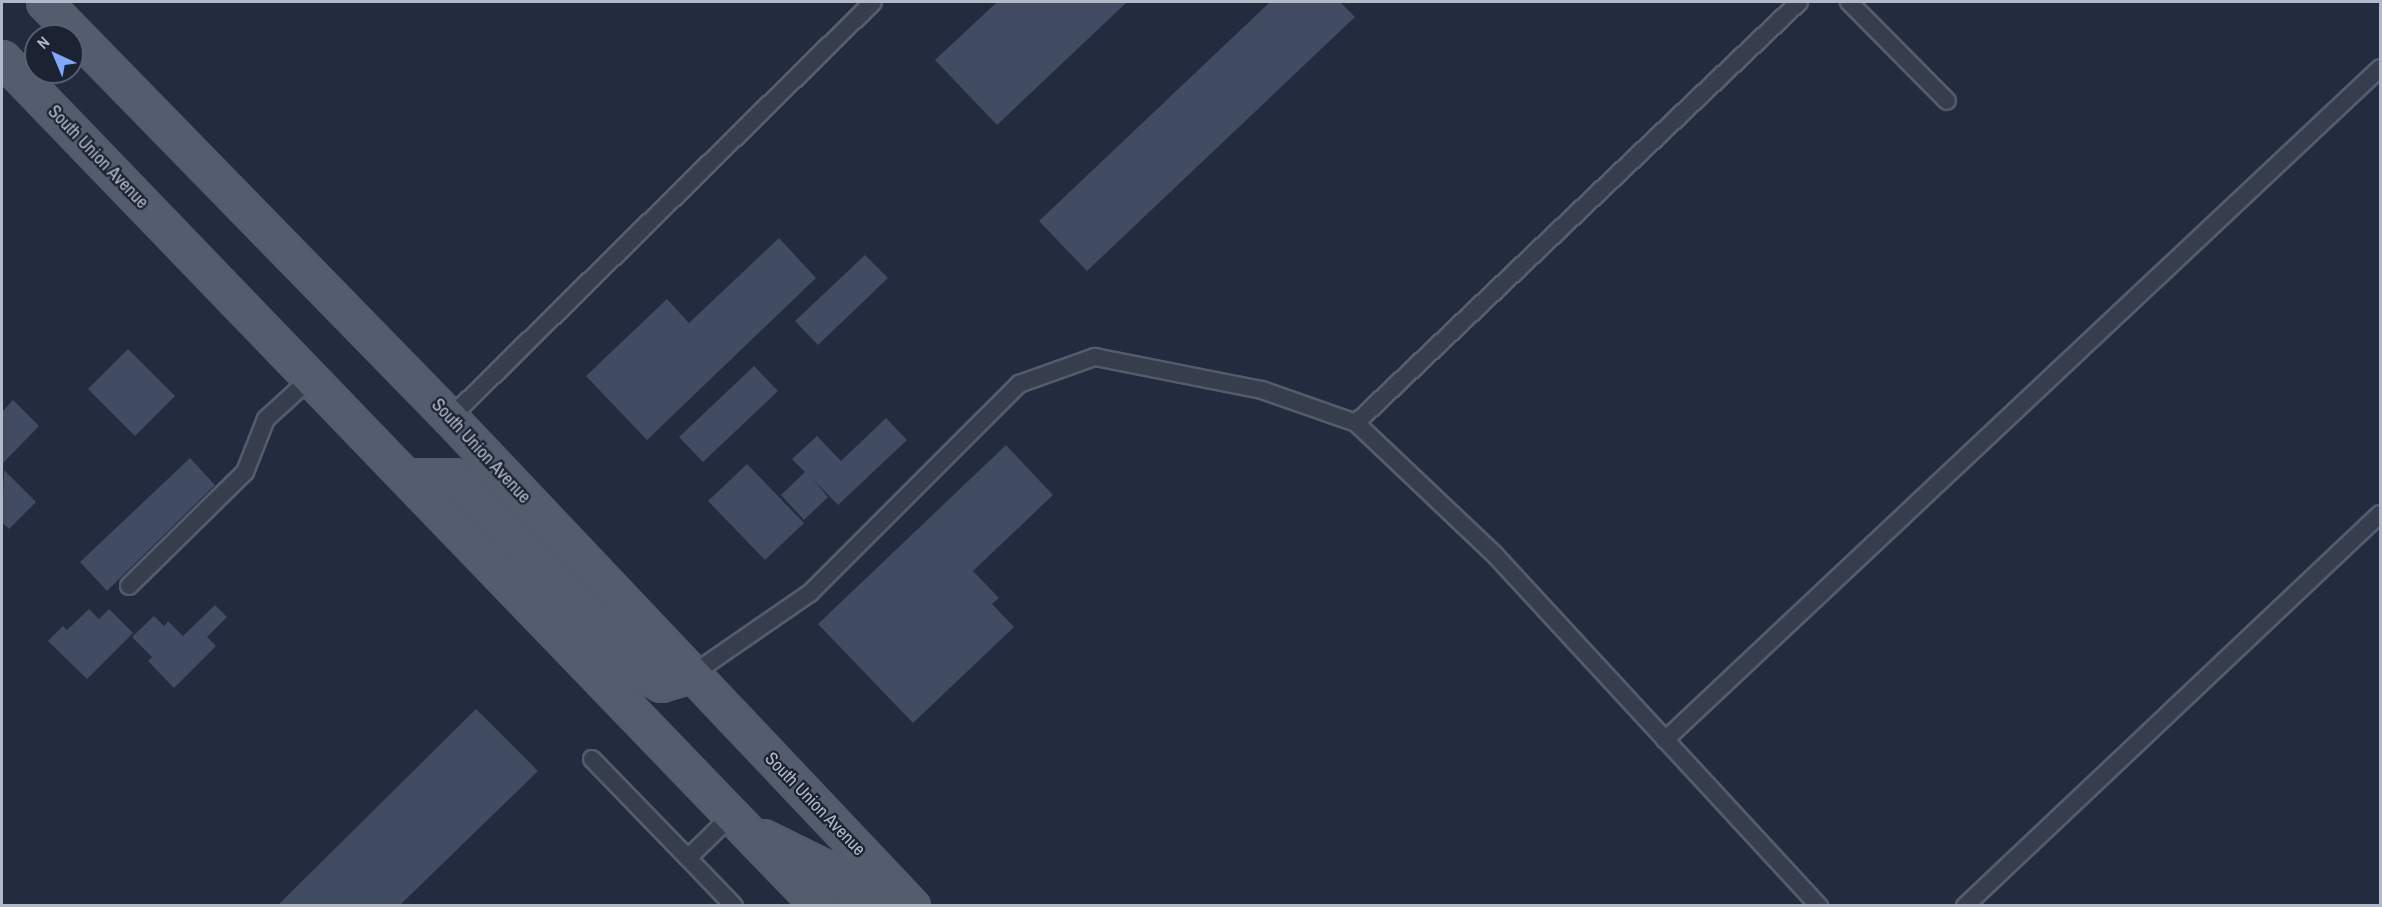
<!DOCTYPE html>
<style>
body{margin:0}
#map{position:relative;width:2382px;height:907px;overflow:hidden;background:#222c3e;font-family:"Archivo Narrow",sans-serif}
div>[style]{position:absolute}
.building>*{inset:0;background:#414b61}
.roads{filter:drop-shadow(2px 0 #545c6c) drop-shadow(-2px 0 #545c6c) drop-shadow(0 2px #545c6c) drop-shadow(0 -2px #545c6c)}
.service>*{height:16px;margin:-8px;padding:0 8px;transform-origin:8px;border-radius:8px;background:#363e4e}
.primary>*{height:33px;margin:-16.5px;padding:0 16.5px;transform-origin:16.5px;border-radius:16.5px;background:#545d6e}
span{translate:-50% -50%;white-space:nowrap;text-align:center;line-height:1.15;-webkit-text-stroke:4.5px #1b2333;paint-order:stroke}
.street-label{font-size:18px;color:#b2b9c9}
.frame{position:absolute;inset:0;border:3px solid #b2b9c9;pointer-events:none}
.north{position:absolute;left:24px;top:24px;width:60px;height:60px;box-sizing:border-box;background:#1b2333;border:2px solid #575f6f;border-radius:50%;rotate:316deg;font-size:16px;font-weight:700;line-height:24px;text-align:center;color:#b2b9c9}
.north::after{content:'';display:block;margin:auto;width:21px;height:27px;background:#83a7fd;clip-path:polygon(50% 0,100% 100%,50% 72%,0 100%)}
</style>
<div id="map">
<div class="building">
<div style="clip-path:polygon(997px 2px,1127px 2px,997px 125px,935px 60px)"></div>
<div style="clip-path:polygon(1270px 2px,1340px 2px,1355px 17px,1087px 271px,1039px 221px)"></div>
<div style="clip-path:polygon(779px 238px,816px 278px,647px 440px,586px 376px,667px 299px,689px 323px)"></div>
<div style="clip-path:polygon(865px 255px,888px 278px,818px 345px,795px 321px)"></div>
<div style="clip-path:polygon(128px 349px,175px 396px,135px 436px,88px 389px)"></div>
<div style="clip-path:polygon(754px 366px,778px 391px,703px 462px,679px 437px)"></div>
<div style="clip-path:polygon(13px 400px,39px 426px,2px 464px,2px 412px)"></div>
<div style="clip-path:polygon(886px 418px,907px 440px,838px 505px,813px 479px,828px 497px,804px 520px,781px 495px,805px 472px,792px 459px,817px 436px,841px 461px)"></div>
<div style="clip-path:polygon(1006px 445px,1053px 495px,973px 571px,999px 598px,992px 604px,1014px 627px,913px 723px,818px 624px)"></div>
<div style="clip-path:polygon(190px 458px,215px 485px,107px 591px,80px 562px)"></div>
<div style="clip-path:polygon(747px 464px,804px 523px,765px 560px,708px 501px)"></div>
<div style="clip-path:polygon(4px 470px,36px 502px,9px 529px,2px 522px)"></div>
<div style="clip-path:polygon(215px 605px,227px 617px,207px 637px,216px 646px,174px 688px,148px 661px,152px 657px,132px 637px,154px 616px,164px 626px,168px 621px,183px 636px)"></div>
<div style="clip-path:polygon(89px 609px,99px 619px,109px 609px,133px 633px,87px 679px,48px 641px,63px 626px,67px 630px)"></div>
<div style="clip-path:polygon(476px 709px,538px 771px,399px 906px,277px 906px)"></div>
</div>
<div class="roads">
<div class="service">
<div style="left:1849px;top:2px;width:139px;rotate:45.3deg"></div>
<div style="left:450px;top:418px;width:593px;rotate:-44.52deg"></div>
<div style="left:1356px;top:423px;width:611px;rotate:-43.54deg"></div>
<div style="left:129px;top:586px;width:163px;rotate:-44.5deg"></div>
<div style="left:245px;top:472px;width:57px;rotate:-68.4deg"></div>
<div style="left:266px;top:419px;width:61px;rotate:-42.3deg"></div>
<div style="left:691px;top:675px;width:145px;rotate:-34.6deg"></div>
<div style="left:810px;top:593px;width:296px;rotate:-45deg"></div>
<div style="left:1019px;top:384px;width:81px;rotate:-19.6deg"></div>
<div style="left:1095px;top:357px;width:170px;rotate:11.2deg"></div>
<div style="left:1262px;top:390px;width:100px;rotate:19.3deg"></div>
<div style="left:1356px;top:423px;width:192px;rotate:43.5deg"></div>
<div style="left:1495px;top:555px;width:478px;rotate:47.3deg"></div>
<div style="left:1665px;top:740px;width:981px;rotate:-43.22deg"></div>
<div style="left:592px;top:759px;width:138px;rotate:45.9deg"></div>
<div style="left:688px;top:858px;width:62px;rotate:-44.3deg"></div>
<div style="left:688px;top:858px;width:66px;rotate:46.2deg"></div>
<div style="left:1965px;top:906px;width:571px;rotate:-43.37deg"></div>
</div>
<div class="primary">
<div style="left:44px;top:2px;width:581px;rotate:45.7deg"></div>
<div style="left:450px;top:418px;width:672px;rotate:46.57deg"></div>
<div style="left:2px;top:58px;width:1178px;rotate:46.07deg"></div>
<div style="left:405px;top:476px;width:49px"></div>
<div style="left:454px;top:476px;width:272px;rotate:46.3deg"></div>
<div style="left:642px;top:673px;width:22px;rotate:30deg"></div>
<div style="left:661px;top:684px;width:31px;rotate:-17deg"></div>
<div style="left:763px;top:837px;width:77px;rotate:26.2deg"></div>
<div style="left:832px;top:871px;width:50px;rotate:44.2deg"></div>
</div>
</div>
<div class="street-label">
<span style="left:98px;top:157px;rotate:46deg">South Union Avenue</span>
<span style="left:481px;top:451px;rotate:47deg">South Union Avenue</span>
<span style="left:815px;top:804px;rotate:46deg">South Union Avenue</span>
</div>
<div class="frame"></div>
<div class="north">N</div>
</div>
